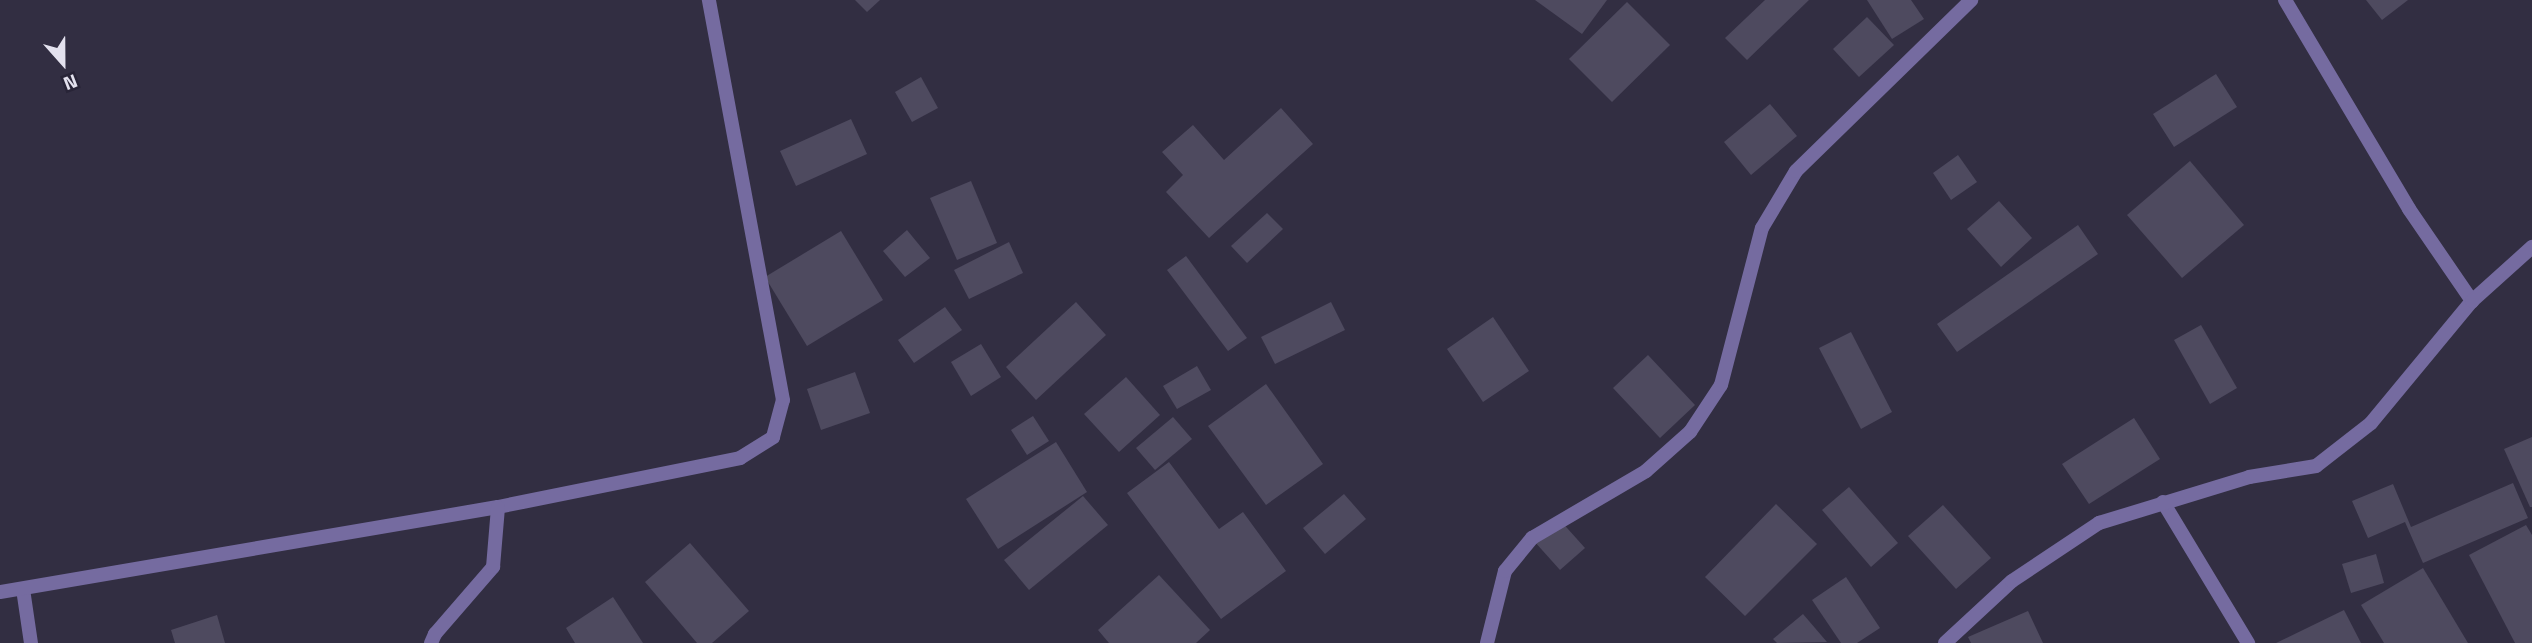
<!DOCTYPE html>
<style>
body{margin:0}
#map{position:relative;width:2532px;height:643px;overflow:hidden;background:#322e42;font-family:"Titillium Web",sans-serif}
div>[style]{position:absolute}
.building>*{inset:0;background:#4e4a5f}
.minor>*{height:14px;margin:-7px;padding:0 7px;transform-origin:7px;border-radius:7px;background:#756ba0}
span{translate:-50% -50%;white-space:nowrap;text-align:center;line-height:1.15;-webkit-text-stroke:5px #282437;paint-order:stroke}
.north{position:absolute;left:28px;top:28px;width:70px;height:70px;-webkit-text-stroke:5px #282437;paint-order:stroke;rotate:159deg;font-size:19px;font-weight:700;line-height:28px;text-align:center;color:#e3e1ee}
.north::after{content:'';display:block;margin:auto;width:24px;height:32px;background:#e3e1ee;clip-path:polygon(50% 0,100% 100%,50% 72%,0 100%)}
</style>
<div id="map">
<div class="building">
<div style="clip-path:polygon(855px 0,880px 0,867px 12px)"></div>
<div style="clip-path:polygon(1535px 0,1607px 0,1582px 34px)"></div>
<div style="clip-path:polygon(1765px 0,1809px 0,1747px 60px,1725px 38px)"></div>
<div style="clip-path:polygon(1867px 0,1911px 0,1924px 19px,1892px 39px)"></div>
<div style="clip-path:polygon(2366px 0,2408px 0,2382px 20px)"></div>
<div style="clip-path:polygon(1627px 2px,1670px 45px,1612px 102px,1569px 59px)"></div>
<div style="clip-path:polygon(1867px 17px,1894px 45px,1859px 77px,1833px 49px)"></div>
<div style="clip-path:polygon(2216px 74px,2237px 107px,2174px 147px,2153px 114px)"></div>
<div style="clip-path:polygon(921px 77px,938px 108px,912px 122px,895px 92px)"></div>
<div style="clip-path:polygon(1770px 104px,1797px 136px,1751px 175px,1724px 142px)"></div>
<div style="clip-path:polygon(1281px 108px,1313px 144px,1209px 238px,1166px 192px,1183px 175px,1162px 152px,1193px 125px,1224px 160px)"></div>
<div style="clip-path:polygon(851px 119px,867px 154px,796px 186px,780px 151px)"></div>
<div style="clip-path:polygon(1958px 155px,1977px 182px,1951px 200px,1933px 173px)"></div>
<div style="clip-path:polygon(2190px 161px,2244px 225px,2182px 278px,2127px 215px)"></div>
<div style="clip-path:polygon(971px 181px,997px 243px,957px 260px,930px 198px)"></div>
<div style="clip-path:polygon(1999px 201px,2032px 238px,2001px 267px,1967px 229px)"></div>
<div style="clip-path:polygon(1267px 213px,1283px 229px,1247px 263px,1231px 246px)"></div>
<div style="clip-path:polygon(2078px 225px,2098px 254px,1957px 352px,1937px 324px)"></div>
<div style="clip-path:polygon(907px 230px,930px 258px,905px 277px,883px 251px)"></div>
<div style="clip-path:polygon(841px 231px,883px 300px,807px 346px,765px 277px)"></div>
<div style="clip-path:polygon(1009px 242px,1023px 273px,969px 299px,954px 270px)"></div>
<div style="clip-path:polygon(1186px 256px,1247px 338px,1228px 351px,1167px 270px)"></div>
<div style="clip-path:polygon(1076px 302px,1106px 335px,1036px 400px,1006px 367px)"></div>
<div style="clip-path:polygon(1331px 302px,1345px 330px,1275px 364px,1261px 337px)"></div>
<div style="clip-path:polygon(945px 307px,962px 330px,914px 363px,898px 340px)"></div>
<div style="clip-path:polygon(1493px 317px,1529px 371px,1483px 402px,1447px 349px)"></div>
<div style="clip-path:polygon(2201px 325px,2237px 388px,2210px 404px,2174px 340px)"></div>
<div style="clip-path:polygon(1851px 332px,1892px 412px,1861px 429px,1819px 348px)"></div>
<div style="clip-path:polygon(981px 344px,1001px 377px,971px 396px,951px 362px)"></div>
<div style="clip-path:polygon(1648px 355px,1695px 405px,1660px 438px,1613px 388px)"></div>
<div style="clip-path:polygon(1197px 366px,1211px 390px,1177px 409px,1163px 386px)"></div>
<div style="clip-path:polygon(855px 372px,870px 413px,821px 430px,807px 389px)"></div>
<div style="clip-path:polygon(1126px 377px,1160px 415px,1119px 452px,1084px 414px)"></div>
<div style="clip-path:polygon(1266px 384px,1323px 464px,1266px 505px,1208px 426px)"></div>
<div style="clip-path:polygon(1033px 416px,1049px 441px,1027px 455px,1011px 430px)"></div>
<div style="clip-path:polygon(1173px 417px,1192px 439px,1155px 470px,1136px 448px)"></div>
<div style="clip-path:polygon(2134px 418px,2160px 459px,2089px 504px,2062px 464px)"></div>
<div style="clip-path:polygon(2532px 437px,2532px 507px,2530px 507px,2504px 449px)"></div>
<div style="clip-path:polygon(1056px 442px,1087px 492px,998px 549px,966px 499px)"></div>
<div style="clip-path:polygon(1169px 462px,1219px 529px,1243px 512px,1286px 571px,1221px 619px,1127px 493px)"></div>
<div style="clip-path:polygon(2513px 483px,2528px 518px,2423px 563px,2405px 522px,2368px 538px,2352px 501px,2393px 484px,2411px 527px)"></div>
<div style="clip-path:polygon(1849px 487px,1898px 543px,1871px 567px,1822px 510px)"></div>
<div style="clip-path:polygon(1344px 494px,1366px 519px,1325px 554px,1303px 528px)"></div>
<div style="clip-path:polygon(1083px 496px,1108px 525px,1029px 590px,1004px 560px)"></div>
<div style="clip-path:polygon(1776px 504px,1817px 544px,1745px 616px,1705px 577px)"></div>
<div style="clip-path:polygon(1943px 505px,1991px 558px,1956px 589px,1908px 536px)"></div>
<div style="clip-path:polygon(1559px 519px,1585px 548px,1560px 570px,1534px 541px)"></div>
<div style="clip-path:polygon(2526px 525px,2532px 535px,2532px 643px,2515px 643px,2469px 555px)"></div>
<div style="clip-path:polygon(690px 543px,749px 611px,712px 643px,697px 643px,645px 582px)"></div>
<div style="clip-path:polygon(2376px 554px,2384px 583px,2351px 593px,2342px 564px)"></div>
<div style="clip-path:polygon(2423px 568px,2468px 643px,2384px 643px,2361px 605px)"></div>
<div style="clip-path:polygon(1159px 575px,1210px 630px,1196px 643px,1109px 643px,1098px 630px)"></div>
<div style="clip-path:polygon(1846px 577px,1880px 628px,1857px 643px,1841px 643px,1812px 600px)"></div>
<div style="clip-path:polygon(613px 597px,643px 643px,575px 643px,566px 628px)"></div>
<div style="clip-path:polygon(2344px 610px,2361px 643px,2276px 643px)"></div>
<div style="clip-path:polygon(2028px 611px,2043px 643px,1971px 643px,1968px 637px)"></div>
<div style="clip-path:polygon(1803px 614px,1827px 642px,1777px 643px,1773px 639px)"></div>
<div style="clip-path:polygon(217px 615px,225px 643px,175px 643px,171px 630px)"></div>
</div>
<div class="minor">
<div style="left:2285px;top:0;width:243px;rotate:59.3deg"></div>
<div style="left:2409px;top:209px;width:112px;rotate:55.6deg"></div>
<div style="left:2163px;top:502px;width:165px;rotate:58.9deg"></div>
<div style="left:23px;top:589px;width:55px;rotate:81.6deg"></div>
<div style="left:0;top:592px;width:505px;rotate:-9.69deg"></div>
<div style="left:498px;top:507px;width:247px;rotate:-11.4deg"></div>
<div style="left:740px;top:458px;width:39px;rotate:-32deg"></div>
<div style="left:773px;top:437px;width:38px;rotate:-75deg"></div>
<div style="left:783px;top:400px;width:407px;rotate:-100.5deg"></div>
<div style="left:431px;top:643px;width:10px;rotate:-66deg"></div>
<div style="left:435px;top:634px;width:89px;rotate:-49.1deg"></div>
<div style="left:493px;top:567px;width:60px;rotate:-85.2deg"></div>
<div style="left:1487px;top:643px;width:74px;rotate:-76deg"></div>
<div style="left:1505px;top:571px;width:43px;rotate:-50.7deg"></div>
<div style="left:1532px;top:538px;width:132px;rotate:-30.4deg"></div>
<div style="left:1646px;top:471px;width:59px;rotate:-41.6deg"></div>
<div style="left:1690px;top:432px;width:56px;rotate:-56.6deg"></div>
<div style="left:1721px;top:385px;width:162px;rotate:-75.4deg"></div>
<div style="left:1762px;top:228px;width:66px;rotate:-59.2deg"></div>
<div style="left:1796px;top:171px;width:245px;rotate:-44.3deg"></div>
<div style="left:1945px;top:643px;width:91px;rotate:-42.8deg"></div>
<div style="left:2012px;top:581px;width:105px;rotate:-33.7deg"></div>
<div style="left:2099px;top:523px;width:157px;rotate:-17deg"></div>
<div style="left:2249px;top:477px;width:68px;rotate:-9.3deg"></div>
<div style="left:2316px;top:466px;width:70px;rotate:-38deg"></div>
<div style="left:2371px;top:423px;width:158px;rotate:-50.4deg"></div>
<div style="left:2472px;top:301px;width:81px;rotate:-42deg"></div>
</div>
<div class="north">N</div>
</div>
